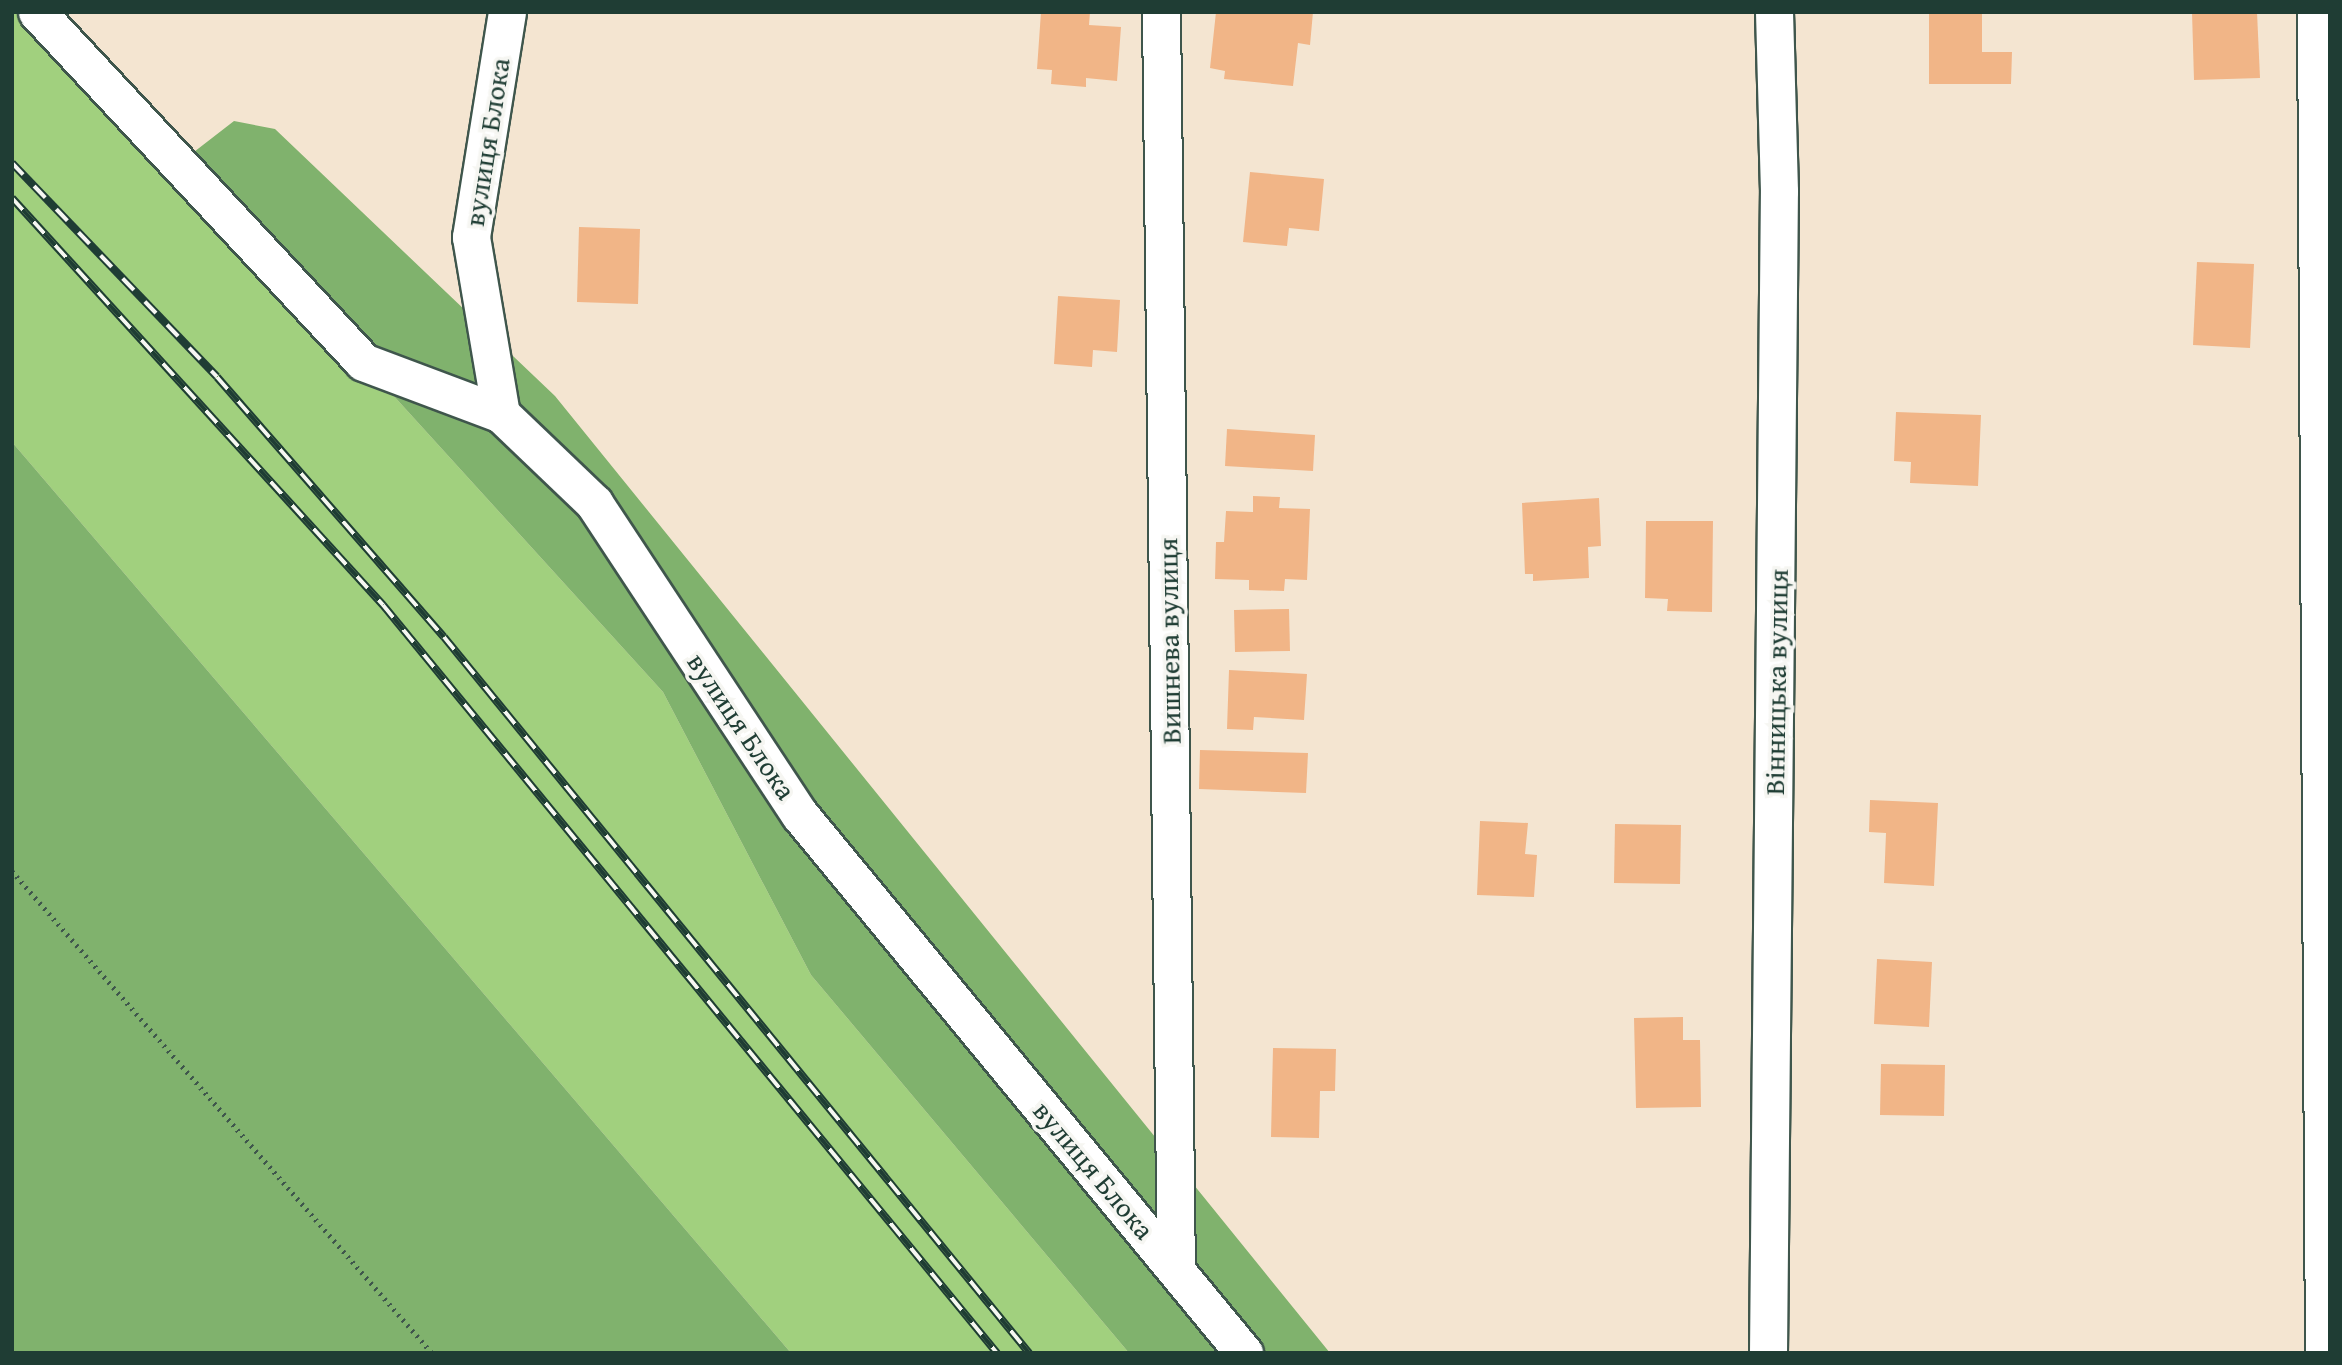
<!DOCTYPE html>
<meta charset="utf-8">
<style>
body{margin:0}
#map{position:relative;width:2342px;height:1365px;overflow:hidden;background:#f4e5d1;font-family:"Gentium Book Plus",serif}
div>[style]{position:absolute}
[style*='--x']{left:calc(var(--x)*1px);top:calc(var(--y)*1px);width:calc(var(--w)*1px);rotate:calc(var(--a)*1deg)}
.green>*{inset:0;background:#a1d07e}
.forest>*{inset:0;background:#80b26d}
.building>*{inset:0;background:#f1b587}
.path>*{height:4.5px;margin-top:-2.25px;transform-origin:0;background:repeating-linear-gradient(90deg,#3f564c 0 2px,transparent 0 7px)}
.roads{filter:drop-shadow(2px 0 #3f564c) drop-shadow(-2px 0 #3f564c) drop-shadow(0 2px #3f564c) drop-shadow(0 -2px #3f564c)}
.minor>*{height:37px;margin:-18.5px;padding:0 18.5px;transform-origin:18.5px;border-radius:18.5px;background:#fff}
.rail>*{height:8px;margin-top:-4px;transform-origin:0;background:repeating-linear-gradient(90deg,#f6f6f2 0 16px,#1f3d34 0 32px);box-sizing:border-box;border-block:2px solid #1f3d34}
span{translate:-50% -50%;white-space:nowrap;text-align:center;line-height:1.15;-webkit-text-stroke:7px #f6f6f2;paint-order:stroke}
.street-label{font-size:28px;color:#1f3d34}
.frame{position:absolute;inset:0;border:14px solid #1f3d34;pointer-events:none}
</style>
<div id="map">
<div class="green">
<i style="clip-path:polygon(12px 12px,37px 12px,181px 162px,663px 692px,811px 975px,1129px 1353px,791px 1353px,12px 442px)"></i>
</div>
<div class="forest">
<i style="clip-path:polygon(234px 121px,275px 129px,555px 396px,1330px 1353px,1129px 1353px,811px 975px,663px 692px,181px 162px)"></i>
<i style="clip-path:polygon(12px 442px,791px 1353px,12px 1353px)"></i>
</div>
<div class="building">
<i style="clip-path:polygon(1041px 12px,1090px 12px,1089px 25px,1121px 27px,1117px 81px,1086px 78px,1086px 87px,1051px 84px,1052px 70px,1037px 69px)"></i>
<i style="clip-path:polygon(1216px 12px,1313px 12px,1310px 45px,1298px 43px,1293px 86px,1224px 79px,1225px 71px,1210px 68px)"></i>
<i style="clip-path:polygon(1929px 12px,1982px 12px,1982px 52px,2012px 52px,2011px 84px,1929px 84px)"></i>
<i style="clip-path:polygon(2192px 12px,2257px 12px,2260px 78px,2194px 80px)"></i>
<i style="clip-path:polygon(1250px 172px,1324px 179px,1319px 231px,1289px 228px,1287px 246px,1243px 242px)"></i>
<i style="clip-path:polygon(579px 227px,640px 229px,638px 304px,577px 302px)"></i>
<i style="clip-path:polygon(2197px 262px,2254px 264px,2250px 348px,2193px 345px)"></i>
<i style="clip-path:polygon(1058px 296px,1120px 300px,1117px 352px,1093px 350px,1092px 367px,1054px 364px)"></i>
<i style="clip-path:polygon(1896px 412px,1981px 415px,1978px 486px,1910px 483px,1911px 462px,1894px 461px)"></i>
<i style="clip-path:polygon(1227px 429px,1315px 435px,1313px 471px,1225px 466px)"></i>
<i style="clip-path:polygon(1253px 496px,1280px 497px,1279px 508px,1310px 509px,1307px 580px,1285px 579px,1284px 591px,1249px 590px,1249px 580px,1215px 579px,1216px 542px,1224px 542px,1226px 511px,1253px 512px)"></i>
<i style="clip-path:polygon(1599px 498px,1601px 546px,1588px 547px,1589px 578px,1533px 581px,1533px 574px,1525px 574px,1522px 503px)"></i>
<i style="clip-path:polygon(1646px 521px,1713px 521px,1712px 612px,1667px 611px,1668px 599px,1645px 598px)"></i>
<i style="clip-path:polygon(1289px 609px,1290px 651px,1235px 652px,1234px 610px)"></i>
<i style="clip-path:polygon(1229px 670px,1307px 674px,1304px 720px,1254px 717px,1253px 730px,1227px 729px)"></i>
<i style="clip-path:polygon(1200px 750px,1308px 753px,1306px 793px,1199px 789px)"></i>
<i style="clip-path:polygon(1870px 800px,1938px 803px,1934px 886px,1884px 883px,1886px 833px,1869px 832px)"></i>
<i style="clip-path:polygon(1480px 821px,1528px 823px,1525px 854px,1537px 855px,1534px 897px,1477px 895px)"></i>
<i style="clip-path:polygon(1615px 824px,1681px 825px,1680px 884px,1614px 883px)"></i>
<i style="clip-path:polygon(1877px 959px,1932px 962px,1929px 1027px,1874px 1024px)"></i>
<i style="clip-path:polygon(1683px 1017px,1683px 1040px,1700px 1040px,1701px 1107px,1636px 1108px,1634px 1018px)"></i>
<i style="clip-path:polygon(1273px 1048px,1336px 1049px,1335px 1091px,1320px 1091px,1319px 1138px,1271px 1137px)"></i>
<i style="clip-path:polygon(1881px 1064px,1945px 1065px,1944px 1116px,1880px 1115px)"></i>
</div>
<div class="path">
<i style="--x:12;--y:871;--w:639;--a:48.93"></i>
</div>
<div class="roads">
<div class="minor">
<i style="--x:37;--y:12;--w:478;--a:47"></i>
<i style="--x:363;--y:362;--w:147;--a:20.6"></i>
<i style="--x:507;--y:12;--w:228;--a:99.1"></i>
<i style="--x:471;--y:237;--w:180;--a:80.4"></i>
<i style="--x:501;--y:414;--w:129;--a:43.7"></i>
<i style="--x:594;--y:503;--w:374;--a:56.6"></i>
<i style="--x:800;--y:815;--w:698;--a:50.47"></i>
<i style="--x:1161;--y:12;--w:1258;--a:89.32"></i>
<i style="--x:2316;--y:12;--w:1341;--a:89.66"></i>
<i style="--x:1768;--y:1353;--w:1162;--a:-89.46"></i>
<i style="--x:1779;--y:191;--w:179;--a:-91.6"></i>
</div>
</div>
<div class="rail">
<i style="--x:12;--y:163;--w:296;--a:46.2"></i>
<i style="--x:217;--y:377;--w:345;--a:48.9"></i>
<i style="--x:444;--y:637;--w:925;--a:50.75"></i>
<i style="--x:12;--y:198;--w:551;--a:47.65"></i>
<i style="--x:383;--y:605;--w:968;--a:50.62"></i>
</div>
<div class="street-label">
<span style="left:487px;top:142px;rotate:-81deg">вулиця Блока</span>
<span style="left:1169px;top:641px;rotate:-91deg">Вишнева вулиця</span>
<span style="left:1776px;top:682px;rotate:-89deg">Вінницька вулиця</span>
<span style="left:742px;top:726px;rotate:56deg">вулиця Блока</span>
<span style="left:1094px;top:1170px;rotate:50deg">вулиця Блока</span>
</div>
<div class="frame"></div>
</div>
